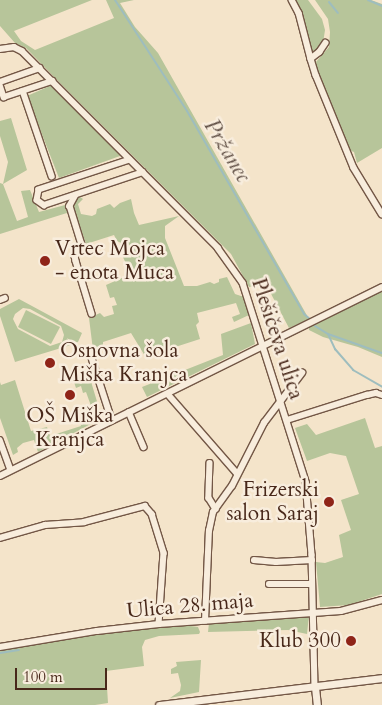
<!DOCTYPE html>
<meta charset="utf-8">
<style>
body{margin:0}
#map{position:relative;width:382px;height:705px;overflow:hidden;background:#f4e4ca;font-family:Cardo,serif}
div>[style]{position:absolute}
[style*='--x']{left:calc(var(--x)*1px);top:calc(var(--y)*1px);width:calc(var(--w)*1px);rotate:calc(var(--a)*1deg)}
.green>*{inset:0;background:#b7c59a}
.stream>*{height:2px;margin:-1px;padding:0 1px;transform-origin:1px;border-radius:1px;background:#9ebdbe}
.roads{filter:drop-shadow(1px 0 #735746) drop-shadow(-1px 0 #735746) drop-shadow(0 1px #735746) drop-shadow(0 -1px #735746)}
.minor>*{height:5.5px;margin:-2.75px;padding:0 2.75px;transform-origin:2.75px;border-radius:2.75px;background:#f8eddd}
.tertiary>*{height:7px;margin:-3.5px;padding:0 3.5px;transform-origin:3.5px;border-radius:3.5px;background:#f8eddd}
.dots>*{width:14px;height:14px;translate:-50% -50%;box-sizing:border-box;border:2px solid #f8eddd;border-radius:50%}
span{translate:-50% -50%;white-space:nowrap;text-align:center;line-height:1.15;-webkit-text-stroke:5px #f8eddd;paint-order:stroke}
.poi-label{font-size:21px;color:#48281a}
.left{translate:0 -50%;text-align:left}
.right{translate:-100% -50%;text-align:right}
.street-label{font-size:21px;color:#48281a}
.water-label{font-size:22px;color:#5e4d43;font-style:italic}
.scale{position:absolute;left:15px;top:668px;width:92px;height:22px;box-sizing:border-box;border:2px solid #48281a;border-top:0;padding-left:6px;font-size:15px;line-height:18px;white-space:nowrap;color:#48281a;-webkit-text-stroke:4px #f8eddd;paint-order:stroke}
</style>
<div id="map">
<div class="green">
<i style="clip-path:polygon(0 0,92px 0,14px 31px,21px 41px,35px 50px,114px 18px,106px 0,134px 0,120px 3px,135px 27px,158px 53px,309px 319px,289px 328px,269px 290px,260px 286px,249px 287px,231px 254px,61px 84px,26px 48px,15px 43px,0 26px)"></i>
<i style="clip-path:polygon(295px 0,308px 0,322px 19px,325px 30px,323px 43px,313px 54px)"></i>
<i style="clip-path:polygon(315px 0,371px 0,382px 4px,382px 148px,357px 163px,354px 152px,349px 150px,342px 133px,317px 69px,316px 62px,329px 47px,330px 32px,328px 19px)"></i>
<i style="clip-path:polygon(52px 85px,121px 153px,120px 156px,59px 178px,27px 96px)"></i>
<i style="clip-path:polygon(11px 118px,27px 170px,3px 184px,17px 221px,28px 217px,21px 191px,30px 190px,39px 212px,65px 205px,70px 212px,0 234px,0 183px,3px 184px,8px 162px,0 136px,0 121px)"></i>
<i style="clip-path:polygon(80px 197px,83px 199px,78px 204px,81px 214px,92px 216px,96px 214px,97px 209px,110px 204px,114px 208px,120px 203px,131px 199px,134px 213px,139px 225px,179px 216px,165px 226px,165px 238px,184px 286px,197px 286px,210px 282px,214px 284px,219px 282px,219px 279px,227px 277px,235px 294px,244px 297px,249px 315px,234px 322px,232px 317px,240px 314px,236px 303px,197px 313px,199px 322px,196px 325px,200px 339px,166px 350px,164px 347px,145px 356px,131px 333px,103px 342px,103px 345px,93px 350px,89px 318px,100px 313px,104px 317px,114px 314px,112px 306px,117px 305px,114px 297px,110px 298px,106px 285px,131px 274px,121px 253px,125px 251px,123px 244px,117px 241px,114px 235px,86px 244px,73px 206px,74px 200px)"></i>
<i style="clip-path:polygon(382px 290px,382px 357px,358px 347px,323px 337px,309px 330px,309px 327px)"></i>
<i style="clip-path:polygon(evenodd,19px 299px,82px 333px,78px 342px,74px 343px,67px 338px,71px 345px,15px 362px,0 316px,0 309px,19px 299px,23px 308px,30px 309px,61px 326px,64px 335px,62px 342px,50px 346px,18px 329px,13px 319px,15px 314px,23px 308px)"></i>
<i style="clip-path:polygon(26px 310px,60px 327px,51px 344px,18px 327px)"></i>
<i style="clip-path:polygon(251px 323px,255px 344px,147px 397px,142px 387px,223px 355px,221px 334px)"></i>
<i style="clip-path:polygon(89px 375px,102px 418px,38px 452px,34px 440px,23px 443px,17px 448px,18px 452px,13px 455px,0 418px,0 382px,1px 385px,15px 380px,31px 431px,47px 427px,50px 436px,81px 426px,80px 422px,95px 417px,86px 392px,83px 393px,81px 386px,76px 388px,73px 379px)"></i>
<i style="clip-path:polygon(365px 418px,375px 448px,382px 446px,382px 594px,349px 605px,320px 607px,316px 562px,325px 563px,343px 557px,339px 535px,351px 530px,341px 500px,359px 494px,346px 456px,330px 453px,307px 461px,295px 428px,307px 424px,316px 435px)"></i>
<i style="clip-path:polygon(309px 615px,307px 634px,288px 630px,208px 632px,209px 623px)"></i>
<i style="clip-path:polygon(183px 625px,198px 627px,200px 632px,199px 634px,159px 636px,145px 640px,142px 647px,144px 666px,106px 671px,108px 703px,95px 705px,0 705px,0 647px,139px 628px)"></i>
<i style="clip-path:polygon(201px 660px,199px 692px,170px 698px,180px 691px,181px 685px,178px 673px,171px 674px,171px 669px,177px 666px,176px 662px)"></i>
</div>
<div class="stream">
<i style="--x:115;--y:0;--w:132;--a:57"></i>
<i style="--x:187;--y:111;--w:234;--a:60"></i>
<i style="--x:304;--y:314;--w:8;--a:40"></i>
<i style="--x:368;--y:0;--w:15;--a:23"></i>
<i style="--x:329;--y:2;--w:14;--a:51"></i>
<i style="--x:315;--y:326;--w:15;--a:32"></i>
<i style="--x:328;--y:334;--w:57;--a:19.4"></i>
<i style="--x:328;--y:334;--w:17;--a:65"></i>
<i style="--x:335;--y:349;--w:28;--a:49"></i>
<i style="--x:353;--y:370;--w:34;--a:30"></i>
<i style="--x:0;--y:653;--w:19;--a:-9"></i>
</div>
<div class="roads">
<div class="minor">
<i style="--x:292;--y:0;--w:15;--a:62"></i>
<i style="--x:299;--y:13;--w:48;--a:75.4"></i>
<i style="--x:326;--y:43;--w:11;--a:124"></i>
<i style="--x:320;--y:52;--w:11;--a:142"></i>
<i style="--x:311;--y:59;--w:17;--a:73"></i>
<i style="--x:316;--y:75;--w:100;--a:67.8"></i>
<i style="--x:354;--y:168;--w:54;--a:58.7"></i>
<i style="--x:0;--y:49;--w:14;--a:-8"></i>
<i style="--x:14;--y:47;--w:9;--a:27"></i>
<i style="--x:22;--y:51;--w:278;--a:45.1"></i>
<i style="--x:218;--y:248;--w:43;--a:54.5"></i>
<i style="--x:243;--y:283;--w:209;--a:72.4"></i>
<i style="--x:306;--y:482;--w:73;--a:85.3"></i>
<i style="--x:312;--y:555;--w:132;--a:88.7"></i>
<i style="--x:0;--y:82;--w:42;--a:-19.3"></i>
<i style="--x:0;--y:85;--w:13;--a:72"></i>
<i style="--x:4;--y:97;--w:51;--a:-18.4"></i>
<i style="--x:23;--y:91;--w:90;--a:71.2"></i>
<i style="--x:130;--y:160;--w:96;--a:161.8"></i>
<i style="--x:39;--y:190;--w:10;--a:101"></i>
<i style="--x:37;--y:200;--w:9;--a:36"></i>
<i style="--x:44;--y:205;--w:104;--a:-18.4"></i>
<i style="--x:76;--y:195;--w:13;--a:119"></i>
<i style="--x:70;--y:206;--w:41;--a:72.9"></i>
<i style="--x:82;--y:245;--w:13;--a:122"></i>
<i style="--x:75;--y:256;--w:5;--a:79"></i>
<i style="--x:76;--y:261;--w:55;--a:73.2"></i>
<i style="--x:0;--y:300;--w:5;--a:-22"></i>
<i style="--x:91;--y:355;--w:68;--a:72.1"></i>
<i style="--x:168;--y:394;--w:105;--a:48.9"></i>
<i style="--x:129;--y:412;--w:38;--a:67"></i>
<i style="--x:287;--y:420;--w:84;--a:-17.4"></i>
<i style="--x:367;--y:395;--w:9;--a:-13"></i>
<i style="--x:376;--y:393;--w:6;--a:18"></i>
<i style="--x:0;--y:440;--w:32;--a:70"></i>
<i style="--x:210;--y:463;--w:35;--a:92"></i>
<i style="--x:209;--y:498;--w:13;--a:58"></i>
<i style="--x:0;--y:476;--w:426;--a:-26.3"></i>
<i style="--x:0;--y:538;--w:47;--a:-16.1"></i>
<i style="--x:45;--y:525;--w:39;--a:-4"></i>
<i style="--x:84;--y:522;--w:63;--a:-14.7"></i>
<i style="--x:145;--y:506;--w:11;--a:49"></i>
<i style="--x:152;--y:514;--w:41;--a:72.9"></i>
<i style="--x:164;--y:553;--w:71;--a:94"></i>
<i style="--x:254;--y:560;--w:22;--a:5"></i>
<i style="--x:276;--y:562;--w:36;--a:-3"></i>
<i style="--x:269;--y:584;--w:42;--a:0"></i>
<i style="--x:205;--y:621;--w:90;--a:-87.5"></i>
<i style="--x:209;--y:531;--w:19;--a:-78"></i>
<i style="--x:213;--y:512;--w:32;--a:-54"></i>
<i style="--x:232;--y:486;--w:71;--a:-63.1"></i>
<i style="--x:264;--y:423;--w:63;--a:-52.8"></i>
<i style="--x:0;--y:647;--w:98;--a:-9.4"></i>
<i style="--x:97;--y:631;--w:62;--a:-6.4"></i>
<i style="--x:159;--y:624;--w:182;--a:-4.1"></i>
<i style="--x:341;--y:611;--w:42;--a:-15"></i>
</div>
<div class="tertiary">
<i style="--x:315;--y:687;--w:18;--a:84"></i>
<i style="--x:159;--y:705;--w:225;--a:-6.9"></i>
</div>
</div>
<div class="dots">
<i style="left:45px;top:261px;background:#8f2418"></i>
<i style="left:50px;top:363px;background:#8f2418"></i>
<i style="left:70px;top:395px;background:#8f2418"></i>
<i style="left:329px;top:502px;background:#8f2418"></i>
<i style="left:351px;top:641px;background:#8f2418"></i>
</div>
<div class="poi-label">
<span class="left" style="left:55px;top:261px">Vrtec Mojca<br>- enota Muca</span>
<span class="left" style="left:60px;top:363px">Osnovna šola<br>Miška Kranjca</span>
<span style="left:70px;top:428px">OŠ Miška<br>Kranjca</span>
<span class="right" style="left:319px;top:502px">Frizerski<br>salon Saraj</span>
<span class="right" style="left:341px;top:641px">Klub 300</span>
</div>
<div class="street-label">
<span style="left:277px;top:339px;rotate:72deg">Plešičeva ulica</span>
<span style="left:190px;top:606px;rotate:-5deg">Ulica 28. maja</span>
</div>
<div class="water-label">
<span style="left:227px;top:151px;rotate:59deg">Pržanec</span>
</div>
<div class="scale">100 m</div>
</div>
